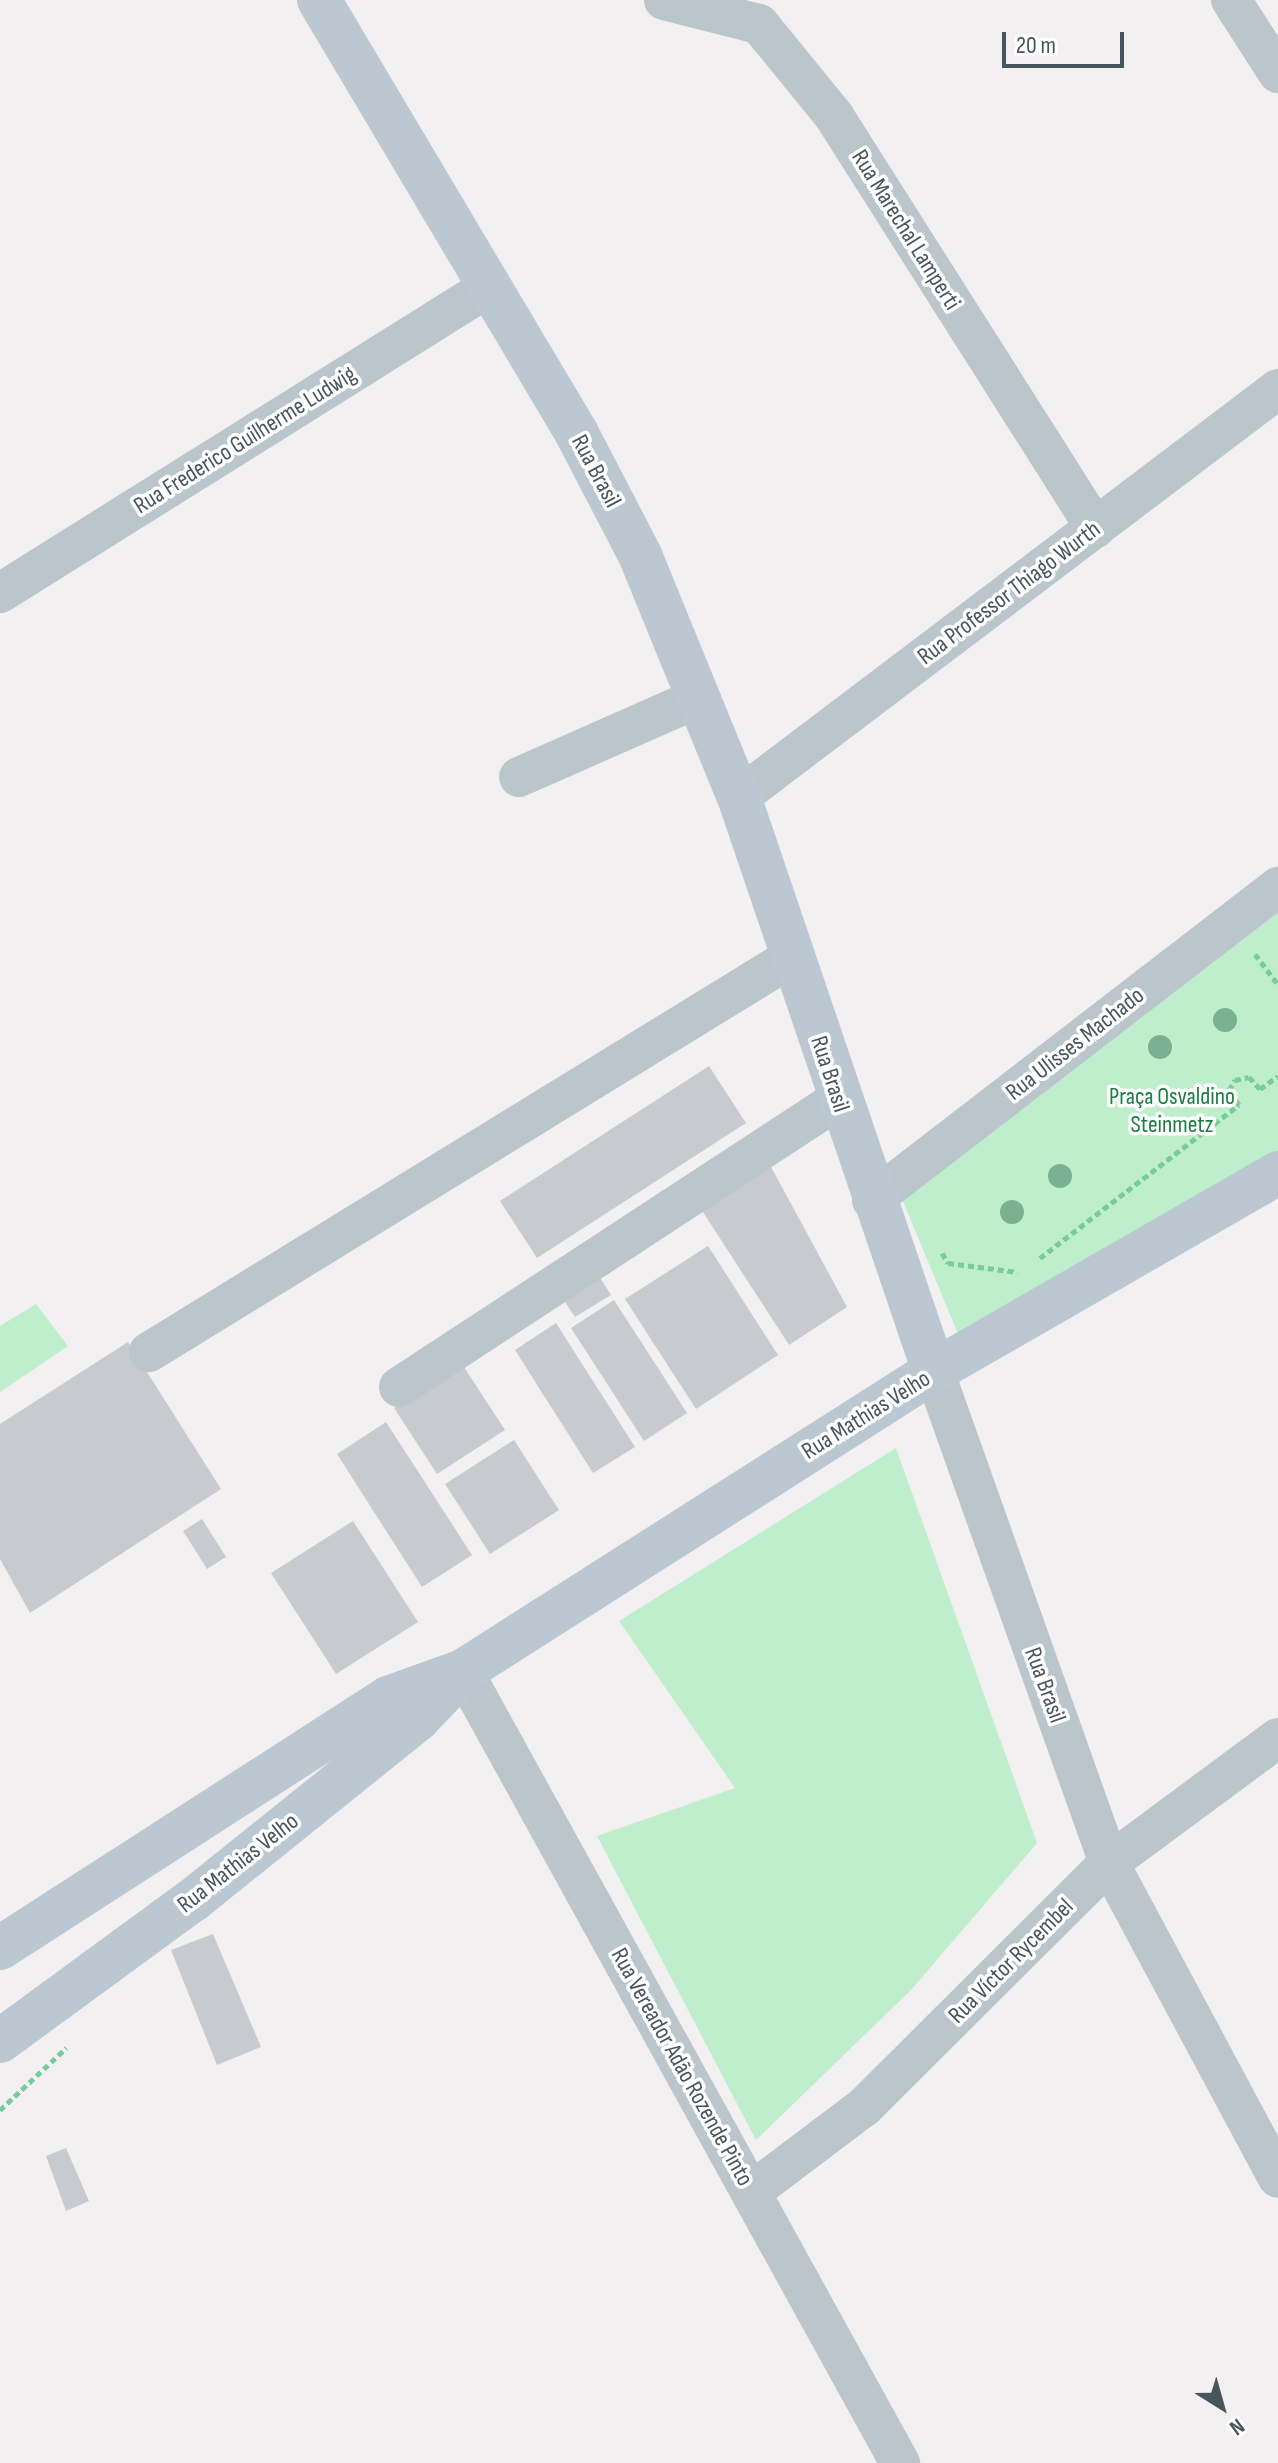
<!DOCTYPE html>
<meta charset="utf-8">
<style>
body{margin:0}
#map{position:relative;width:1278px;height:2463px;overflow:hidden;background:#f2f0f0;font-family:"Sofia Sans Condensed",sans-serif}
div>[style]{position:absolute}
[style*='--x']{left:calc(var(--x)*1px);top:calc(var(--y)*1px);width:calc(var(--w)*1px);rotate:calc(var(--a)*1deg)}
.green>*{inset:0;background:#bfeecd}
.building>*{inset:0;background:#c7cbcf}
.path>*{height:5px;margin-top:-2.5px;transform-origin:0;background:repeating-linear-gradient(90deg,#78cb9b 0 6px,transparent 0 10px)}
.street>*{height:40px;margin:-20px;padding:0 20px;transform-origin:20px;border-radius:20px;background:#bbc5cc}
.secondary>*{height:44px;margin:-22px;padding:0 22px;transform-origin:22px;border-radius:22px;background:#bcc8d1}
.trees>*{width:24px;height:24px;margin:-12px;border-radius:50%;background:#7bb190}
span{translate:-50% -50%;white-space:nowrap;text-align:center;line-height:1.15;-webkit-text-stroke:7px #fff;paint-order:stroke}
.street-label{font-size:24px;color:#48555d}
.park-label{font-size:24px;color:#1a7d42}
.north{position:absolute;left:1182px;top:2367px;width:80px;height:80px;-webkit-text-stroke:6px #fff;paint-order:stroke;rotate:143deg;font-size:22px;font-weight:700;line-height:32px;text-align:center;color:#48555d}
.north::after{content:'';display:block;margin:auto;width:28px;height:36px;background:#48555d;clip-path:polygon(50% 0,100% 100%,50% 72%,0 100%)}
.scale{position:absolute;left:1002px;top:32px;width:122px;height:36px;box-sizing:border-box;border:4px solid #48555d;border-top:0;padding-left:10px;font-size:24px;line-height:28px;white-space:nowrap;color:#48555d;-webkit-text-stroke:6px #fff;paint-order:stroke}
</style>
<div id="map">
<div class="green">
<i style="clip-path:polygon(1278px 906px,1278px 1167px,966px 1353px,900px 1194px)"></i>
<i style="clip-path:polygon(36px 1304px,68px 1346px,0 1392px,0 1326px)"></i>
<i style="clip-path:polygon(896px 1448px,1037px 1843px,911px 1990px,756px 2140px,597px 1836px,735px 1788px,619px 1621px)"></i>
</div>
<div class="building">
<i style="clip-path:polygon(709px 1066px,746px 1123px,537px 1258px,500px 1201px)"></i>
<i style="clip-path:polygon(770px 1165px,847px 1307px,789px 1345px,701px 1209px)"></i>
<i style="clip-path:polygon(708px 1246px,778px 1355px,696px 1409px,625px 1299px)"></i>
<i style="clip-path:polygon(595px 1270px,611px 1295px,575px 1317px,559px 1293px)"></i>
<i style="clip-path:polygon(614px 1300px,687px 1413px,644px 1441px,571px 1328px)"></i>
<i style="clip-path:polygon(556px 1323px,635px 1447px,593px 1473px,515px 1350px)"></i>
<i style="clip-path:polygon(128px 1342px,221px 1489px,30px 1613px,0 1559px,0 1424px)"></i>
<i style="clip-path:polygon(462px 1364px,505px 1430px,437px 1474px,394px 1408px)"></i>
<i style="clip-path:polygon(386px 1422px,472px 1555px,422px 1587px,337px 1454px)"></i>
<i style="clip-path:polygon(514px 1440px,559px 1510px,490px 1554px,445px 1484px)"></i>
<i style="clip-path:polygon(202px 1519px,226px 1557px,207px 1569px,183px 1531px)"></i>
<i style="clip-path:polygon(353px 1521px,418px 1622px,336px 1674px,271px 1573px)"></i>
<i style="clip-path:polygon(213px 1934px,261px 2047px,217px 2065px,171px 1950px)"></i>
<i style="clip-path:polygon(66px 2148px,89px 2201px,66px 2211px,46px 2156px)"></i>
</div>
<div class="path">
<i style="--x:1255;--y:954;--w:39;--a:53"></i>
<i style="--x:942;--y:1253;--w:12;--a:59"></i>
<i style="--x:948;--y:1263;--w:70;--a:7.4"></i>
<i style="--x:1040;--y:1258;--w:251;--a:-37.6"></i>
<i style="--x:1239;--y:1105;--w:18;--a:-124"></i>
<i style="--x:1229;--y:1090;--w:12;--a:-59"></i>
<i style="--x:1235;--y:1080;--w:14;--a:-12"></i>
<i style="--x:1249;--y:1077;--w:16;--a:47"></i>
<i style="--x:1260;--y:1089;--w:22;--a:-36"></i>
<i style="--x:0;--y:2110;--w:91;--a:-43.2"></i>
</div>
<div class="street">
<i style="--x:664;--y:0;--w:98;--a:14.2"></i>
<i style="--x:759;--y:24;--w:119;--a:50.8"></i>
<i style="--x:834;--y:116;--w:488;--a:57.6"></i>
<i style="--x:1231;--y:0;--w:87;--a:57.2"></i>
<i style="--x:0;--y:593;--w:577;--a:-32.04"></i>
<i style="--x:519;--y:777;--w:196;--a:-23.8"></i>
<i style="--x:739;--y:797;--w:676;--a:-37.12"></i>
<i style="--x:872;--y:1200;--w:513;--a:-37.63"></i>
<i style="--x:149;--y:1352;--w:755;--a:-31.56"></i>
<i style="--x:934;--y:1371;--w:522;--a:70.42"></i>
<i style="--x:1109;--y:1863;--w:357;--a:61.8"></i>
<i style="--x:399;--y:1387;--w:526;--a:-33.21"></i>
<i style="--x:463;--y:1671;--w:905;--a:61.11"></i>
<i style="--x:751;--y:2192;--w:141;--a:-37"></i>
<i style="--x:864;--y:2107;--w:346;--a:-44.9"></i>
<i style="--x:1109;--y:1863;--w:210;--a:-36.5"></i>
</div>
<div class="secondary">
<i style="--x:319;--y:0;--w:503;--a:59.25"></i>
<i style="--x:576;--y:432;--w:139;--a:62.5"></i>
<i style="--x:640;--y:555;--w:261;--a:67.8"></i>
<i style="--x:739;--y:797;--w:606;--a:71.24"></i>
<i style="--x:0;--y:1948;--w:462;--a:-32.8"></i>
<i style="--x:388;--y:1698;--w:80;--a:-19.8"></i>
<i style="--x:463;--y:1671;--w:558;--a:-32.49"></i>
<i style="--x:934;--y:1371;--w:397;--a:-29.9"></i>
<i style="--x:0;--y:2041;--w:239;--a:-36.2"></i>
<i style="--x:193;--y:1900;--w:287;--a:-38.8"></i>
<i style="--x:417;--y:1720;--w:57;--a:-46.4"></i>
</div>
<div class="trees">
<i style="left:1225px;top:1020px"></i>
<i style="left:1160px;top:1047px"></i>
<i style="left:1060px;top:1176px"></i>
<i style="left:1012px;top:1212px"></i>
</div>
<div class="street-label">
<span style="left:906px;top:230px;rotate:58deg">Rua Marechal Lamperti</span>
<span style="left:245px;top:440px;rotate:-32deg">Rua Frederico Guilherme Ludwig</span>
<span style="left:596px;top:471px;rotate:62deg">Rua Brasil</span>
<span style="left:1009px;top:593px;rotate:-37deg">Rua Professor Thiago Wurth</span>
<span style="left:1075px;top:1044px;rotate:-38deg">Rua Ulisses Machado</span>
<span style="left:830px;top:1074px;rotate:72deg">Rua Brasil</span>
<span style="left:866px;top:1415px;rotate:-32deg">Rua Mathias Velho</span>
<span style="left:1045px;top:1685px;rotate:70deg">Rua Brasil</span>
<span style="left:238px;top:1863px;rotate:-38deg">Rua Mathias Velho</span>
<span style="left:1011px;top:1961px;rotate:-45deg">Rua Víctor Rycembel</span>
<span style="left:682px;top:2067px;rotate:61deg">Rua Vereador Adão Rozende Pinto</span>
</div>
<div class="park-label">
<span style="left:1172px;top:1111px">Praça Osvaldino<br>Steinmetz</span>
</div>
<div class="north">N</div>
<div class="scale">20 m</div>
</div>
